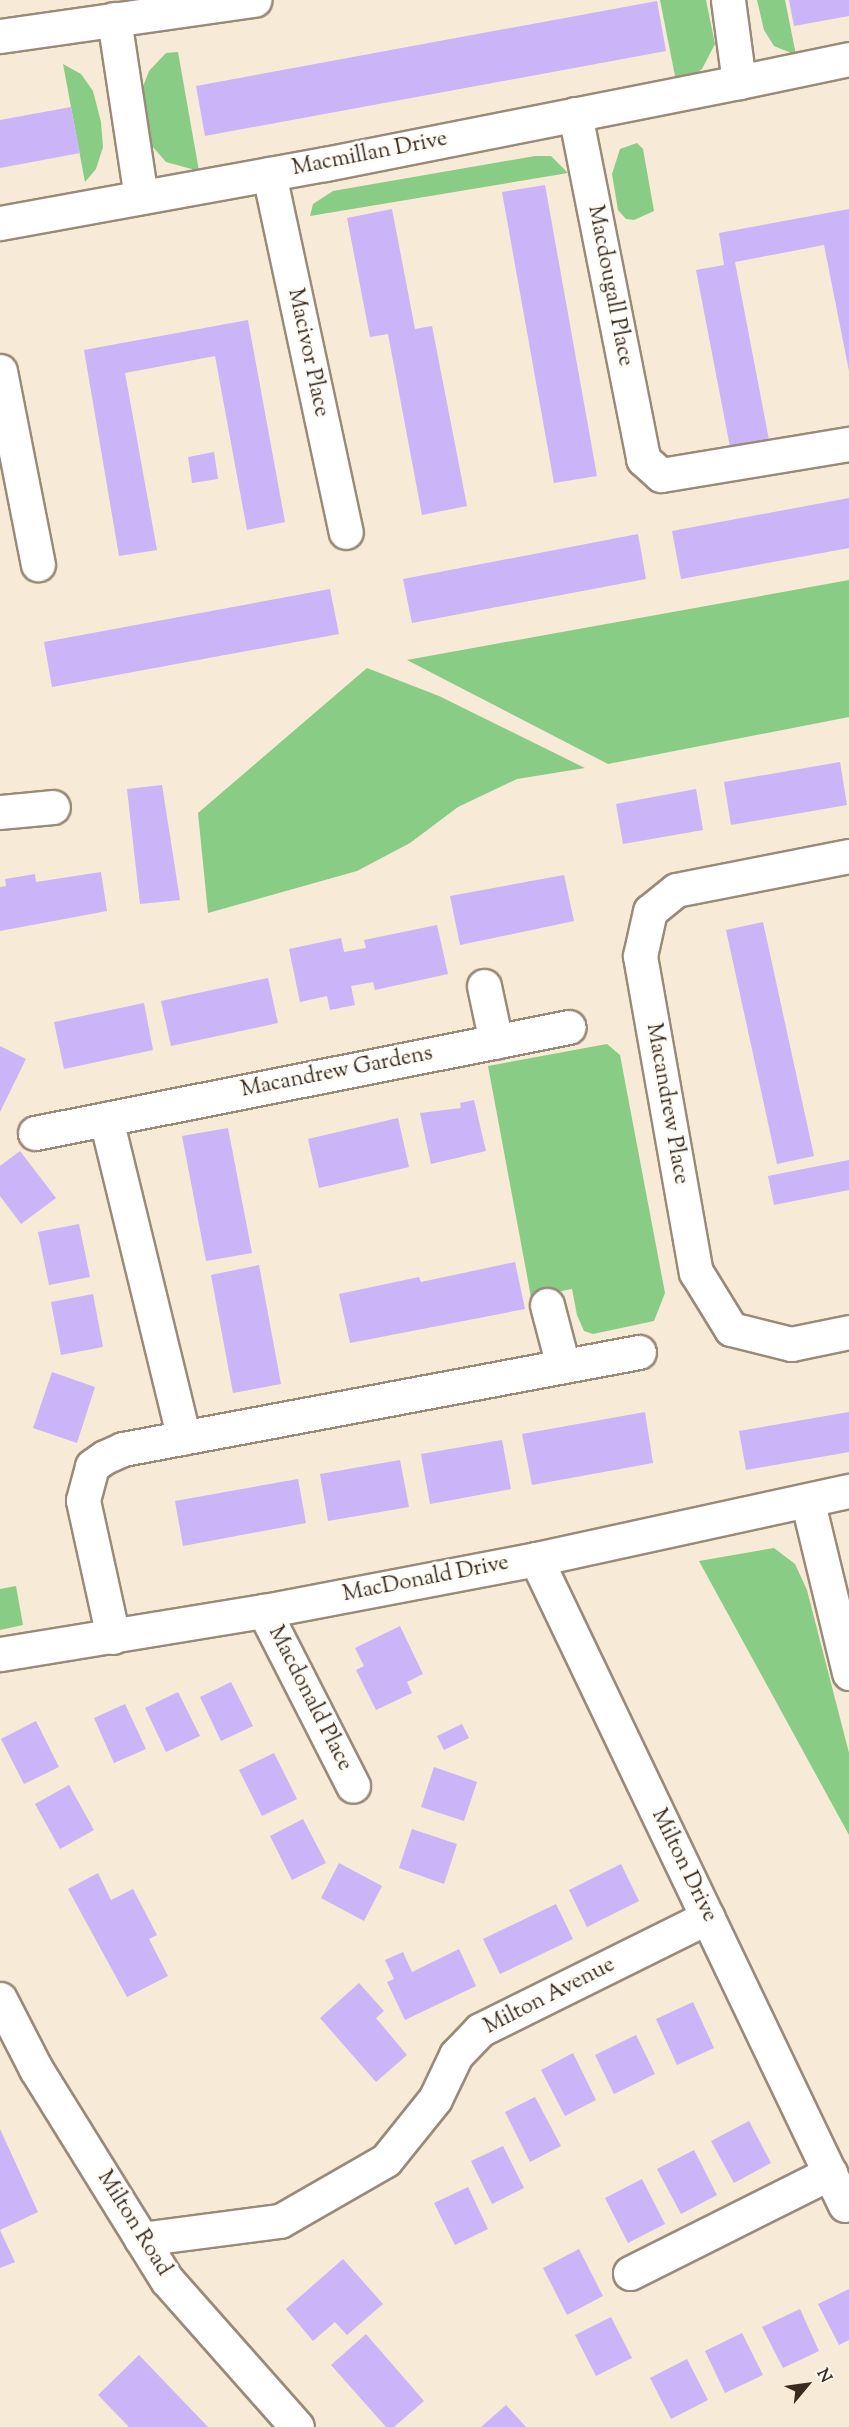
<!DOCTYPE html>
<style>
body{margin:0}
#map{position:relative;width:849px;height:2427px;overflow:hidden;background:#f7ead6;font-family:"Sorts Mill Goudy",serif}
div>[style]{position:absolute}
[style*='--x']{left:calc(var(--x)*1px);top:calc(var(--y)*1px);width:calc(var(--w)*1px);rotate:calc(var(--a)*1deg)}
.green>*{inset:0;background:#89cc85}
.building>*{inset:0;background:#cbb4f7}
.roads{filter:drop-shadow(2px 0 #998a7a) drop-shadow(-2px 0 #998a7a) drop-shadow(0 2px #998a7a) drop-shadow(0 -2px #998a7a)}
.minor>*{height:33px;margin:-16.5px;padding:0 16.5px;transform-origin:16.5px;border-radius:16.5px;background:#fff}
span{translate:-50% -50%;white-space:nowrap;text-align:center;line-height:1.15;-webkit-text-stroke:6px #fdfcf7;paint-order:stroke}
.street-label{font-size:22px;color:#3b2a1e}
.north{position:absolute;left:777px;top:2355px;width:60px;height:60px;-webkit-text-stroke:4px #fdfcf7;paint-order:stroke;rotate:61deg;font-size:16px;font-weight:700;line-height:24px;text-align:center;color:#3b2a1e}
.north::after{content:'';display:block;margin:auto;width:21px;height:27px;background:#3b2a1e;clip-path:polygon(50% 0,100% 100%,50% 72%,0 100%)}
</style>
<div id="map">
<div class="green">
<i style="clip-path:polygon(660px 0,706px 0,715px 44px,702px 69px,690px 78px,676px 81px)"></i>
<i style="clip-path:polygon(757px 0,785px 0,796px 55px,774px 46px,764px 30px)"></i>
<i style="clip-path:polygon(178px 52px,199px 171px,166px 162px,152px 146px,144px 117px,142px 89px,149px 71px,166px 53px)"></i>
<i style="clip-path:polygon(63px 64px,81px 74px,93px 91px,101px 122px,103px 147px,96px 169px,85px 182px)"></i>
<i style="clip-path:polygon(637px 143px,643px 149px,654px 211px,634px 220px,626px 219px,618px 210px,612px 174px,620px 149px)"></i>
<i style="clip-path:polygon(535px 156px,551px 156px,568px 173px,310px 216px,313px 204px,333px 191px)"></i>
<i style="clip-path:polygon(849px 580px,849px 717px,608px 764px,407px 660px)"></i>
<i style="clip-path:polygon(367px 668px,439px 696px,585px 768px,517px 779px,458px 807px,410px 843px,357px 871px,208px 913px,198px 813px)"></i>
<i style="clip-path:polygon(607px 1044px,620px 1055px,665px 1293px,654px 1321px,593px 1334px,584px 1331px,577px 1315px,572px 1289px,531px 1297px,488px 1066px)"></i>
<i style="clip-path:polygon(774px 1548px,795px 1564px,807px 1590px,849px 1753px,849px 1835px,699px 1561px)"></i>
<i style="clip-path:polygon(16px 1586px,23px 1625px,0 1630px,0 1589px)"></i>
</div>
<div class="building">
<i style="clip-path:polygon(789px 0,849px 0,849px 16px,794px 26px)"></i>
<i style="clip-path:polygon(657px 1px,666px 51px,205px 136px,196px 86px)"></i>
<i style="clip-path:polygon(71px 107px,80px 153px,0 168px,0 120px)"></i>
<i style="clip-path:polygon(545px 185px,597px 476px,554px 483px,502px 192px)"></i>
<i style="clip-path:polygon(392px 209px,415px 329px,432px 326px,467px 506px,422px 515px,388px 334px,370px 337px,347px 218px)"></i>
<i style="clip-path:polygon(849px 209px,849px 371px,824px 245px,735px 262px,769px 440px,730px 447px,696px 270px,724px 265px,719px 233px)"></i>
<i style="clip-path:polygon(248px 320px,285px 522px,247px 530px,215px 356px,125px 373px,157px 550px,119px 556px,84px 350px)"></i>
<i style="clip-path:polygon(214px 452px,218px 479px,192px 483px,188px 457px)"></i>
<i style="clip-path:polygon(849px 498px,849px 548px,681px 579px,672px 531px)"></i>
<i style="clip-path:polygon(638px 534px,646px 579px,412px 623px,403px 579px)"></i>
<i style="clip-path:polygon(330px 589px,339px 634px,52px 687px,44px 642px)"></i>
<i style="clip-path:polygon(840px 762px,847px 805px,731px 825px,724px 782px)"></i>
<i style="clip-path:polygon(162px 785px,180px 900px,140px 904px,127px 789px)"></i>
<i style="clip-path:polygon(696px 789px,703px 830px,623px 844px,616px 804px)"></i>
<i style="clip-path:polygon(101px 872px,107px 911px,0 931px,0 887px,6px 886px,5px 879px,35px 874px,36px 882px)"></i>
<i style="clip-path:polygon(564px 875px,574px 921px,460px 945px,450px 896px)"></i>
<i style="clip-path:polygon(763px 922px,814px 1156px,777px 1164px,726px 930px)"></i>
<i style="clip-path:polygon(437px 925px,448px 974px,375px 990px,373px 982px,351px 986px,355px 1005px,330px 1010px,327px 996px,300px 1002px,289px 949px,341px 938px,344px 952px,366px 948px,364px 940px)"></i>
<i style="clip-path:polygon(268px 978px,278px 1023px,171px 1046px,161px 1001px)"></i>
<i style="clip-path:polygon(144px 1003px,153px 1050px,64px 1069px,54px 1022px)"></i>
<i style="clip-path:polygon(0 1046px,26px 1059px,0 1112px)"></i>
<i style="clip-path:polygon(474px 1100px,486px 1151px,431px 1164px,420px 1113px,461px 1108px,460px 1103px)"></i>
<i style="clip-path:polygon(398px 1118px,409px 1167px,319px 1188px,308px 1139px)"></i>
<i style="clip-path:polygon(228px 1128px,252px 1253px,206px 1261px,182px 1136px)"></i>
<i style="clip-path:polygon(20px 1151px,56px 1198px,21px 1224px,0 1196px,0 1166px)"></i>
<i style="clip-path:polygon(849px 1160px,849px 1190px,774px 1205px,768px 1176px)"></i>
<i style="clip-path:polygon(79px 1224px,90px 1277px,49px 1285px,38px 1232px)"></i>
<i style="clip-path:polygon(515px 1262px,525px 1309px,350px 1343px,339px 1294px,419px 1277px,421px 1282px)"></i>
<i style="clip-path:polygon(259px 1265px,281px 1384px,233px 1393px,211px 1275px)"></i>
<i style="clip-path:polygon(93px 1294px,103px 1347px,61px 1355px,51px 1302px)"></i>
<i style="clip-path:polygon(52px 1372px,95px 1387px,77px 1443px,33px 1428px)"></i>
<i style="clip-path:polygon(645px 1412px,653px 1463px,532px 1485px,522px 1434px)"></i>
<i style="clip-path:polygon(849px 1412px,849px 1452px,746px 1470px,739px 1431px)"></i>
<i style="clip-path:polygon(502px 1440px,511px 1489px,430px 1504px,421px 1454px)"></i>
<i style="clip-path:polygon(400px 1460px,409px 1507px,328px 1521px,320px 1474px)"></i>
<i style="clip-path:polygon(298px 1479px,306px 1523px,183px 1546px,175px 1501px)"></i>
<i style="clip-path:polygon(400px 1626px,423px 1674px,407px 1682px,412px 1693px,376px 1710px,356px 1670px,364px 1666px,355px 1648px)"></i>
<i style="clip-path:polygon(231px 1682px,253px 1726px,221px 1741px,200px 1697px)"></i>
<i style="clip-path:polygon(178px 1692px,200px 1736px,166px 1752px,145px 1708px)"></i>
<i style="clip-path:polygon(125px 1704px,146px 1749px,114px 1763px,94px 1718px)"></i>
<i style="clip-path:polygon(36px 1721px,59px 1767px,24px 1784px,1px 1739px)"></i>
<i style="clip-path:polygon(462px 1724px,469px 1738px,444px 1750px,437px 1736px)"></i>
<i style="clip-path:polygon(274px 1753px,297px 1799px,262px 1816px,239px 1770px)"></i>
<i style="clip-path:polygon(434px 1767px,477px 1782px,464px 1821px,421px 1807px)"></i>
<i style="clip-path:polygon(69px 1785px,94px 1830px,60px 1849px,35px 1804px)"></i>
<i style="clip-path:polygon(303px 1819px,326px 1863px,292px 1880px,270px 1836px)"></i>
<i style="clip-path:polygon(412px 1829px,457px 1844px,444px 1884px,399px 1868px)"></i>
<i style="clip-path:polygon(339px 1863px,382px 1886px,364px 1921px,321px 1898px)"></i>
<i style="clip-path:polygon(621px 1864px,639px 1901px,587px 1927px,569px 1890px)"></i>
<i style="clip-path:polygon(98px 1873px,111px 1900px,133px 1889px,157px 1935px,149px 1939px,168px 1976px,127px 1997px,68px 1889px)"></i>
<i style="clip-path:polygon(556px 1904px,573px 1939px,500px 1974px,483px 1939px)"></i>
<i style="clip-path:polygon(459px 1949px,476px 1986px,405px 2020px,387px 1982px,394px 1979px,385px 1960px,403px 1952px,412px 1972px)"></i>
<i style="clip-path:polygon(359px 1983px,384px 2011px,376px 2018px,407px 2055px,376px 2082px,320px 2018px)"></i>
<i style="clip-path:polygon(693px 2002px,714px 2048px,677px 2065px,656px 2019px)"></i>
<i style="clip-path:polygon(636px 2035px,655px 2074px,614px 2094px,595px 2055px)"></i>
<i style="clip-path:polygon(573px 2053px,596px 2100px,565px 2116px,541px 2070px)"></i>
<i style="clip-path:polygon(535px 2097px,561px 2146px,530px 2162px,505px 2112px)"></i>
<i style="clip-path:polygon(749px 2121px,771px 2163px,734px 2183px,711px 2141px)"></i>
<i style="clip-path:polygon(0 2129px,38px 2212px,0 2230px,15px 2262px,0 2268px)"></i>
<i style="clip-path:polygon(503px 2146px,524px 2188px,492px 2204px,471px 2161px)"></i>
<i style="clip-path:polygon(694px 2150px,717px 2195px,681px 2214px,657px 2169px)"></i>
<i style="clip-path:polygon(642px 2179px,665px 2224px,628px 2243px,605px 2198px)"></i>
<i style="clip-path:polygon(468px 2187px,488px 2229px,455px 2245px,434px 2203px)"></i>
<i style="clip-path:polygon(579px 2249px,603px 2296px,567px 2315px,543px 2268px)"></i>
<i style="clip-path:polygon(343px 2259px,383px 2304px,347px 2335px,335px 2322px,313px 2341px,286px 2309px)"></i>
<i style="clip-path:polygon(849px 2289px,849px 2340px,839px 2345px,818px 2304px)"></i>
<i style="clip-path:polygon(800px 2309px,819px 2351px,783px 2368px,762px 2327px)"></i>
<i style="clip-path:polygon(611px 2317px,632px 2358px,596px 2376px,575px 2335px)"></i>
<i style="clip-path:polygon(742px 2333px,763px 2375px,725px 2393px,705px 2351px)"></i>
<i style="clip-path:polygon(366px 2334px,424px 2401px,394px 2427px,386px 2427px,331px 2365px)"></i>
<i style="clip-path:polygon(139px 2355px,208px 2427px,129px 2427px,98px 2395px)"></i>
<i style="clip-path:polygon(687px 2359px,708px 2400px,671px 2419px,650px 2378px)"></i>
<i style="clip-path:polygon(506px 2405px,526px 2427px,481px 2427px)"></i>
</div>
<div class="roads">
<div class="minor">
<i style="--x:728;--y:0;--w:83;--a:82.4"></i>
<i style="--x:739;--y:82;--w:112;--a:-11.8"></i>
<i style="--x:114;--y:19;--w:180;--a:81.4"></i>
<i style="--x:0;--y:36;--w:257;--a:-8.1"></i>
<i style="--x:575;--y:114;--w:352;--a:78.8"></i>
<i style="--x:643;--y:459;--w:24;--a:42"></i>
<i style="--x:661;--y:475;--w:191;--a:-9.4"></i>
<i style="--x:269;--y:174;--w:366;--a:77.9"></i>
<i style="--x:0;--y:223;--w:330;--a:-10.3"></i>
<i style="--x:325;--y:164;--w:422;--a:-11.2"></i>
<i style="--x:0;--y:371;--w:197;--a:78.9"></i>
<i style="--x:0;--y:812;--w:53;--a:-5.4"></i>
<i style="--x:849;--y:856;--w:176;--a:168.9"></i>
<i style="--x:676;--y:890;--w:33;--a:141"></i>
<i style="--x:650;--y:911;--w:46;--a:102.5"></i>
<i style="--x:640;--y:956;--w:321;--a:80"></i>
<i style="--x:696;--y:1272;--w:67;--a:58.4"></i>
<i style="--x:731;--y:1329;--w:62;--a:14"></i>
<i style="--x:791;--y:1344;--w:59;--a:-11.7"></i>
<i style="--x:484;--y:986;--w:57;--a:77.9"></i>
<i style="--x:106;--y:1119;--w:328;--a:76.3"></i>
<i style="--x:35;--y:1133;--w:544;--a:-11.23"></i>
<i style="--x:547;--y:1305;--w:63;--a:75.3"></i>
<i style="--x:808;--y:1503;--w:175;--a:76.4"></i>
<i style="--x:536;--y:1559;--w:716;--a:64.44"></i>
<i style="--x:264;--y:1611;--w:196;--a:63"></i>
<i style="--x:113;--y:1637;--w:140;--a:-102.4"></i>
<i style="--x:83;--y:1500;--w:35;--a:-75"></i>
<i style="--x:92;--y:1466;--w:16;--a:-35"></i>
<i style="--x:105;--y:1457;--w:20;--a:-24"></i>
<i style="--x:123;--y:1449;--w:525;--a:-10.65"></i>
<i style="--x:0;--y:1654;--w:267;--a:-9.3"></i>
<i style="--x:264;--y:1611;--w:277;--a:-10.8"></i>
<i style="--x:536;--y:1559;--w:320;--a:-12.3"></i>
<i style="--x:0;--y:1999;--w:79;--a:62.8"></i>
<i style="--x:36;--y:2069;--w:248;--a:58.2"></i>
<i style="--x:167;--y:2280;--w:196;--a:48.5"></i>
<i style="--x:141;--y:2239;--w:140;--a:-7.4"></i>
<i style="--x:280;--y:2221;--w:122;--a:-29.9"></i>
<i style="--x:386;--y:2160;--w:78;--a:-51.2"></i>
<i style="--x:435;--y:2099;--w:49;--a:-64.5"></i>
<i style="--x:456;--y:2055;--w:35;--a:-46"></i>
<i style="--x:480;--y:2030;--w:254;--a:-26.4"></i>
<i style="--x:630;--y:2273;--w:224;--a:-26.6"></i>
</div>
</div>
<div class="street-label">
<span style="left:370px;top:155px;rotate:-11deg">Macmillan Drive</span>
<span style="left:609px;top:286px;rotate:79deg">Macdougall Place</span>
<span style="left:307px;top:353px;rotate:78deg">Macivor Place</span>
<span style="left:337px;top:1073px;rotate:-11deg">Macandrew Gardens</span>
<span style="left:666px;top:1104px;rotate:80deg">Macandrew Place</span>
<span style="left:426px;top:1580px;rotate:-11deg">MacDonald Drive</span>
<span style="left:309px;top:1699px;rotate:63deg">Macdonald Place</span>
<span style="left:683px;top:1866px;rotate:64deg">Milton Drive</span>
<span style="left:550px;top:1997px;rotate:-27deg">Milton Avenue</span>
<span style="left:133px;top:2224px;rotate:58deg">Milton Road</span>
</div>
<div class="north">N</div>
</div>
